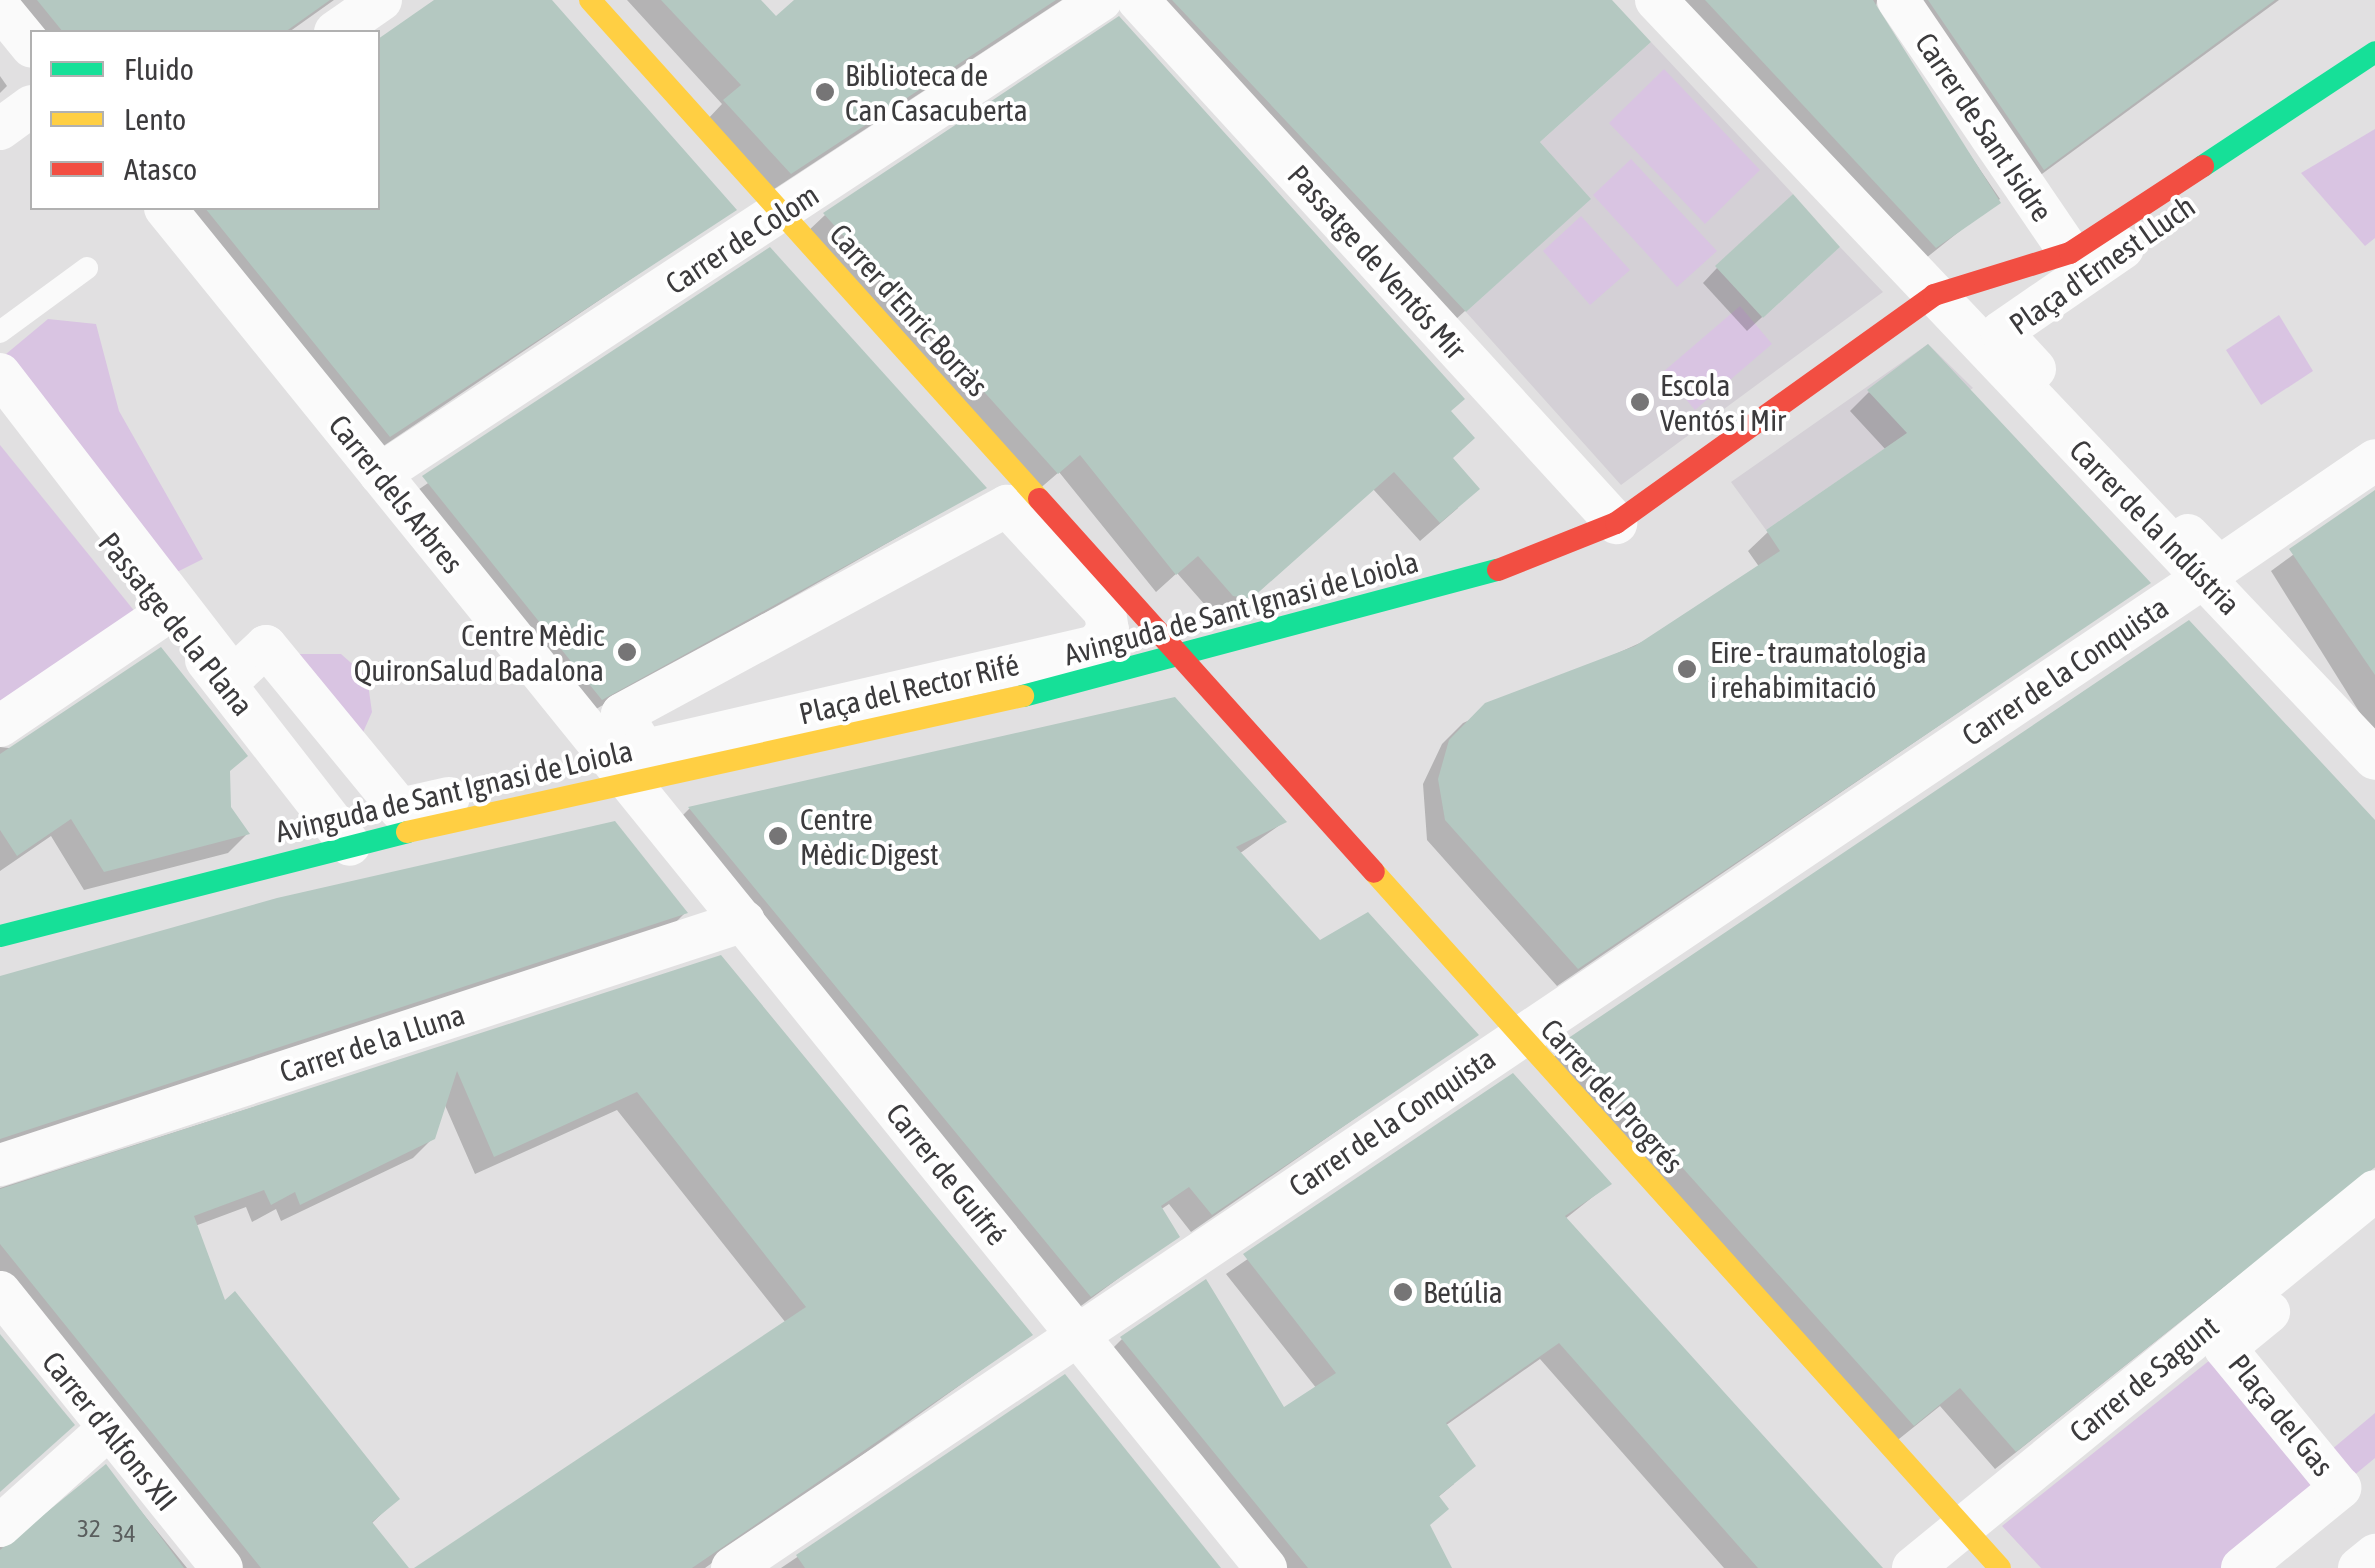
<!DOCTYPE html>
<meta charset="utf-8">
<style>
body{margin:0}
#map{position:relative;width:2375px;height:1568px;overflow:hidden;background:#e1e0e1;font-family:"Asap Condensed",sans-serif}
div>[style]{position:absolute}
[style*='--x']{left:calc(var(--x)*1px);top:calc(var(--y)*1px);width:calc(var(--w)*1px);rotate:calc(var(--a)*1deg)}
.built>*{inset:0;background:#d4d0d6}
.green>*{inset:0;background:#d9c4e2}
.shadow>*{inset:0;background:#0003}
.building>*{inset:0;background:#b4c8c1}
.lane>*{height:22px;margin:-11px;padding:0 11px;transform-origin:11px;border-radius:11px;background:#fafafa}
.street>*{height:42px;margin:-21px;padding:0 21px;transform-origin:21px;border-radius:21px;background:#fafafa}
.fast>*{height:22px;margin:-11px;padding:0 11px;transform-origin:11px;border-radius:11px;background:#16e098}
.slow>*{height:22px;margin:-11px;padding:0 11px;transform-origin:11px;border-radius:11px;background:#ffcf43}
.jam>*{height:22px;margin:-11px;padding:0 11px;transform-origin:11px;border-radius:11px;background:#f24e42}
.dots>*{width:28px;height:28px;translate:-50% -50%;box-sizing:border-box;border:5px solid #fff;border-radius:50%}
span{translate:-50% -50%;white-space:nowrap;text-align:center;line-height:1.15;-webkit-text-stroke:8px #fff;paint-order:stroke}
.number-label{font-size:25px;color:#5a5e5e}
.number-label span{-webkit-text-stroke-width:0}
.poi-label{font-size:30px;color:#3c3b3d}
.left{translate:0 -50%;text-align:left}
.right{translate:-100% -50%;text-align:right}
.street-label{font-size:30px;color:#3c3b3d}
.legend{position:absolute;left:30px;top:30px;width:350px;height:180px;box-sizing:border-box;background:#fff;border:2px solid #b1b1b1;margin:0;padding:12px 18px;list-style:none;font-size:30px;color:#3c3b3d}
.legend li{display:flex;align-items:center;gap:20px;height:50px}
.legend b{width:50px;border:2px solid #b1b1b1}
</style>
<div id="map">
<div class="built">
<i style="clip-path:polygon(1651px 42px,1793px 194px,1716px 266px,1763px 318px,1840px 247px,1883px 292px,1621px 485px,1466px 312px,1590px 199px,1540px 142px)"></i>
<i style="clip-path:polygon(1928px 344px,1973px 388px,1766px 530px,1731px 482px)"></i>
</div>
<div class="green">
<i style="clip-path:polygon(1664px 69px,1760px 170px,1705px 224px,1609px 123px)"></i>
<i style="clip-path:polygon(2375px 129px,2375px 238px,2365px 246px,2301px 173px)"></i>
<i style="clip-path:polygon(1631px 159px,1717px 251px,1677px 287px,1593px 195px)"></i>
<i style="clip-path:polygon(1581px 216px,1630px 270px,1590px 305px,1543px 251px)"></i>
<i style="clip-path:polygon(1740px 306px,1772px 344px,1695px 410px,1663px 372px)"></i>
<i style="clip-path:polygon(2279px 315px,2313px 371px,2261px 405px,2226px 350px)"></i>
<i style="clip-path:polygon(48px 319px,96px 324px,119px 411px,203px 559px,173px 574px,0 359px)"></i>
<i style="clip-path:polygon(0 445px,136px 613px,0 701px)"></i>
<i style="clip-path:polygon(297px 654px,341px 654px,367px 677px,372px 712px,361px 737px)"></i>
<i style="clip-path:polygon(2225px 1348px,2318px 1461px,2375px 1413px,2375px 1458px,2242px 1568px,2041px 1568px,2002px 1526px)"></i>
</div>
<div class="shadow">
<i style="clip-path:polygon(2px 0,334px 0,289px 32px,32px 32px)"></i>
<i style="clip-path:polygon(438px 0,548px 0,733px 210px,370px 455px,171px 208px,378px 208px,378px 42px)"></i>
<i style="clip-path:polygon(627px 0,757px 0,775px 20px,798px 0,1062px 0,771px 191px,706px 121px,722px 104px)"></i>
<i style="clip-path:polygon(1132px 0,1608px 0,1537px 143px,1568px 218px,1445px 329px)"></i>
<i style="clip-path:polygon(1668px 0,1877px 0,1875px 15px,2000px 199px,1916px 266px)"></i>
<i style="clip-path:polygon(1891px 0,2279px 0,2024px 187px)"></i>
<i style="clip-path:polygon(0 76px,7px 86px,0 93px)"></i>
<i style="clip-path:polygon(825px 215px,1448px 412px,1458px 508px,1420px 541px,1373px 489px,1230px 617px,1213px 614px,1177px 573px,1156px 592px,1059px 472px,1037px 491px,806px 233px)"></i>
<i style="clip-path:polygon(770px 251px,984px 488px,582px 717px,406px 498px)"></i>
<i style="clip-path:polygon(1823px 261px,1747px 331px,1703px 283px,1717px 268px)"></i>
<i style="clip-path:polygon(1869px 392px,2148px 583px,1557px 986px,1427px 840px,1423px 784px,1442px 744px,1463px 723px,1684px 623px,1760px 568px,1748px 551px,1768px 532px,1886px 450px,1850px 411px)"></i>
<i style="clip-path:polygon(2375px 495px,2375px 737px,2271px 571px)"></i>
<i style="clip-path:polygon(2189px 624px,2375px 824px,2375px 1167px,1995px 1469px,1940px 1406px,1894px 1443px,1549px 1060px)"></i>
<i style="clip-path:polygon(1174px 700px,1284px 822px,1239px 854px,1319px 943px,1475px 1035px,1191px 1232px,1169px 1204px,1160px 1210px,1176px 1236px,1070px 1314px,670px 828px,689px 809px)"></i>
<i style="clip-path:polygon(0 747px,227px 774px,229px 808px,247px 834px,228px 853px,84px 890px,51px 836px,0 871px)"></i>
<i style="clip-path:polygon(614px 824px,685px 913px,667px 931px,0 1150px,0 979px)"></i>
<i style="clip-path:polygon(721px 958px,1030px 1335px,705px 1568px,418px 1568px,786px 1323px,617px 1110px,475px 1174px,444px 1103px,433px 1138px,413px 1158px,281px 1221px,276px 1209px,252px 1222px,246px 1207px,195px 1226px,224px 1304px,397px 1499px,371px 1524px,406px 1568px,221px 1568px,0 1288px,0 1188px)"></i>
<i style="clip-path:polygon(1512px 1076px,1609px 1184px,1565px 1219px,1876px 1568px,1724px 1568px,1540px 1359px,1445px 1426px,1454px 1484px,1437px 1498px,1428px 1526px,1450px 1568px,1276px 1568px,1104px 1357px,1122px 1339px,1284px 1411px,1317px 1389px,1226px 1274px)"></i>
<i style="clip-path:polygon(1064px 1378px,1217px 1568px,781px 1568px)"></i>
<i style="clip-path:polygon(106px 1468px,187px 1568px,0 1568px,0 1547px,17px 1548px)"></i>
</div>
<div class="building">
<i style="clip-path:polygon(37px 0,330px 0,285px 32px,63px 32px)"></i>
<i style="clip-path:polygon(434px 0,552px 0,737px 210px,390px 437px,205px 208px,378px 208px,378px 39px)"></i>
<i style="clip-path:polygon(661px 0,761px 0,776px 16px,794px 0,1056px 0,791px 174px,723px 100px,741px 85px)"></i>
<i style="clip-path:polygon(1172px 0,1612px 0,1651px 42px,1540px 142px,1591px 199px,1466px 312px)"></i>
<i style="clip-path:polygon(1705px 0,1873px 0,2001px 203px,1936px 248px)"></i>
<i style="clip-path:polygon(1928px 0,2275px 0,2044px 170px)"></i>
<i style="clip-path:polygon(1119px 16px,1465px 399px,1451px 411px,1475px 438px,1453px 458px,1480px 489px,1440px 523px,1394px 472px,1251px 599px,1233px 596px,1198px 556px,1176px 575px,1080px 455px,1058px 474px,823px 213px)"></i>
<i style="clip-path:polygon(1793px 194px,1840px 247px,1763px 318px,1715px 266px)"></i>
<i style="clip-path:polygon(770px 247px,987px 488px,602px 700px,422px 476px)"></i>
<i style="clip-path:polygon(1928px 344px,2151px 583px,1578px 969px,1445px 820px,1438px 779px,1449px 740px,1485px 703px,1635px 646px,1780px 551px,1766px 530px,1907px 433px,1867px 390px)"></i>
<i style="clip-path:polygon(2375px 490px,2375px 675px,2289px 549px)"></i>
<i style="clip-path:polygon(2189px 620px,2375px 820px,2375px 1167px,2016px 1452px,1960px 1388px,1914px 1426px,1567px 1039px)"></i>
<i style="clip-path:polygon(161px 647px,248px 756px,230px 771px,231px 807px,250px 834px,104px 872px,71px 819px,17px 856px,0 830px,0 754px)"></i>
<i style="clip-path:polygon(1175px 697px,1287px 822px,1236px 847px,1320px 940px,1368px 912px,1479px 1035px,1212px 1215px,1189px 1187px,1161px 1206px,1180px 1237px,1091px 1297px,688px 807px)"></i>
<i style="clip-path:polygon(615px 821px,688px 913px,0 1139px,0 976px,277px 898px)"></i>
<i style="clip-path:polygon(721px 955px,1033px 1335px,692px 1568px,414px 1568px,806px 1307px,637px 1092px,494px 1157px,457px 1071px,435px 1139px,300px 1205px,295px 1192px,271px 1205px,264px 1190px,194px 1216px,225px 1300px,235px 1291px,400px 1499px,372px 1522px,409px 1568px,261px 1568px,0 1244px,0 1189px)"></i>
<i style="clip-path:polygon(1513px 1073px,1612px 1184px,1565px 1216px,1883px 1568px,1758px 1568px,1559px 1343px,1446px 1423px,1476px 1466px,1439px 1496px,1449px 1509px,1430px 1525px,1452px 1568px,1308px 1568px,1120px 1337px,1206px 1279px,1284px 1407px,1336px 1373px,1243px 1254px)"></i>
<i style="clip-path:polygon(0 1334px,75px 1425px,0 1492px)"></i>
<i style="clip-path:polygon(1065px 1374px,1221px 1568px,805px 1568px,796px 1555px)"></i>
<i style="clip-path:polygon(106px 1464px,184px 1568px,0 1568px,0 1550px)"></i>
</div>
<div class="lane">
<i style="--x:0;--y:332;--w:108;--a:-36.3"></i>
</div>
<div class="street">
<i style="--x:1138;--y:0;--w:709;--a:47.57"></i>
<i style="--x:1656;--y:0;--w:1045;--a:46.55"></i>
<i style="--x:1898;--y:0;--w:306;--a:55.8"></i>
<i style="--x:0;--y:8;--w:50;--a:50.6"></i>
<i style="--x:335;--y:32;--w:56;--a:-34.8"></i>
<i style="--x:0;--y:129;--w:39;--a:-36"></i>
<i style="--x:165;--y:208;--w:1750;--a:51.01"></i>
<i style="--x:2035;--y:369;--w:50;--a:-132.6"></i>
<i style="--x:2001;--y:332;--w:148;--a:-34.5"></i>
<i style="--x:0;--y:374;--w:382;--a:52.4"></i>
<i style="--x:233;--y:677;--w:45;--a:-43.2"></i>
<i style="--x:266;--y:646;--w:211;--a:50.6"></i>
<i style="--x:400;--y:809;--w:50;--a:-12.7"></i>
<i style="--x:380;--y:474;--w:863;--a:-33.32"></i>
<i style="--x:1007;--y:506;--w:144;--a:47.2"></i>
<i style="--x:1105;--y:612;--w:18;--a:81"></i>
<i style="--x:1108;--y:630;--w:20;--a:127"></i>
<i style="--x:1096;--y:646;--w:464;--a:167"></i>
<i style="--x:644;--y:750;--w:42;--a:-121.4"></i>
<i style="--x:622;--y:714;--w:438;--a:-28.4"></i>
<i style="--x:2188;--y:535;--w:45;--a:45.9"></i>
<i style="--x:2219;--y:567;--w:189;--a:-34.4"></i>
<i style="--x:206;--y:660;--w:234;--a:52.1"></i>
<i style="--x:0;--y:726;--w:203;--a:-34.2"></i>
<i style="--x:0;--y:1165;--w:783;--a:-18.16"></i>
<i style="--x:0;--y:1292;--w:354;--a:51.2"></i>
<i style="--x:0;--y:1526;--w:144;--a:-41.9"></i>
<i style="--x:732;--y:1568;--w:1773;--a:-33.94"></i>
<i style="--x:1913;--y:1568;--w:596;--a:-39.22"></i>
<i style="--x:2242;--y:1568;--w:127;--a:-39.2"></i>
<i style="--x:2340;--y:1488;--w:181;--a:-129.4"></i>
<i style="--x:2225;--y:1348;--w:57;--a:-39.3"></i>
<i style="--x:2359;--y:1568;--w:21;--a:-39"></i>
</div>
<div class="fast">
<i style="--x:2203;--y:166;--w:206;--a:-33.5"></i>
<i style="--x:1023;--y:696;--w:491;--a:-14.9"></i>
<i style="--x:0;--y:936;--w:420;--a:-14.3"></i>
</div>
<div class="slow">
<i style="--x:590;--y:0;--w:671;--a:48.02"></i>
<i style="--x:407;--y:832;--w:631;--a:-12.45"></i>
<i style="--x:1374;--y:872;--w:936;--a:48.03"></i>
</div>
<div class="jam">
<i style="--x:1039;--y:499;--w:501;--a:48.07"></i>
<i style="--x:1498;--y:570;--w:127;--a:-21.7"></i>
<i style="--x:1616;--y:523;--w:391;--a:-35.6"></i>
<i style="--x:1934;--y:295;--w:142;--a:-17.2"></i>
<i style="--x:2070;--y:253;--w:159;--a:-33.2"></i>
</div>
<div class="dots">
<i style="left:825px;top:92px;background:#767576"></i>
<i style="left:1640px;top:402px;background:#767576"></i>
<i style="left:627px;top:652px;background:#767576"></i>
<i style="left:1687px;top:669px;background:#767576"></i>
<i style="left:778px;top:836px;background:#767576"></i>
<i style="left:1403px;top:1292px;background:#767576"></i>
</div>
<div class="number-label">
<span style="left:89px;top:1528px">32</span>
<span style="left:124px;top:1533px">34</span>
</div>
<div class="poi-label">
<span class="left" style="left:845px;top:92px">Biblioteca de<br>Can Casacuberta</span>
<span class="left" style="left:1660px;top:402px">Escola<br>Ventós i Mir</span>
<span class="right" style="left:604px;top:652px">Centre Mèdic<br>QuironSalud Badalona</span>
<span class="left" style="left:1710px;top:669px">Eire - traumatologia<br>i rehabimitació</span>
<span class="left" style="left:800px;top:836px">Centre<br>Mèdic Digest</span>
<span class="left" style="left:1423px;top:1292px">Betúlia</span>
</div>
<div class="street-label">
<span style="left:1984px;top:127px;rotate:56deg">Carrer de Sant Isidre</span>
<span style="left:742px;top:239px;rotate:-33deg">Carrer de Colom</span>
<span style="left:1377px;top:262px;rotate:48deg">Passatge de Ventós Mir</span>
<span style="left:2102px;top:265px;rotate:-35deg">Plaça d'Ernest Lluch</span>
<span style="left:909px;top:310px;rotate:48deg">Carrer d'Enric Borràs</span>
<span style="left:396px;top:494px;rotate:51deg">Carrer dels Arbres</span>
<span style="left:2155px;top:527px;rotate:46deg">Carrer de la Indústria</span>
<span style="left:1241px;top:608px;rotate:-15deg">Avinguda de Sant Ignasi de Loiola</span>
<span style="left:176px;top:624px;rotate:51deg">Passatge de la Plana</span>
<span style="left:2065px;top:671px;rotate:-34deg">Carrer de la Conquista</span>
<span style="left:909px;top:689px;rotate:-13deg">Plaça del Rector Rifé</span>
<span style="left:454px;top:791px;rotate:-13deg">Avinguda de Sant Ignasi de Loiola</span>
<span style="left:372px;top:1043px;rotate:-18deg">Carrer de la Lluna</span>
<span style="left:1612px;top:1096px;rotate:48deg">Carrer del Progrés</span>
<span style="left:1392px;top:1122px;rotate:-34deg">Carrer de la Conquista</span>
<span style="left:947px;top:1174px;rotate:51deg">Carrer de Guifré</span>
<span style="left:2144px;top:1379px;rotate:-39deg">Carrer de Sagunt</span>
<span style="left:2281px;top:1415px;rotate:51deg">Plaça del Gas</span>
<span style="left:110px;top:1431px;rotate:51deg">Carrer d'Alfons XII</span>
</div>
<ul class="legend">
<li><b style="height:12px;background:#16e098"></b>Fluido</li>
<li><b style="height:12px;background:#ffcf43"></b>Lento</li>
<li><b style="height:12px;background:#f24e42"></b>Atasco</li>
</ul>
</div>
